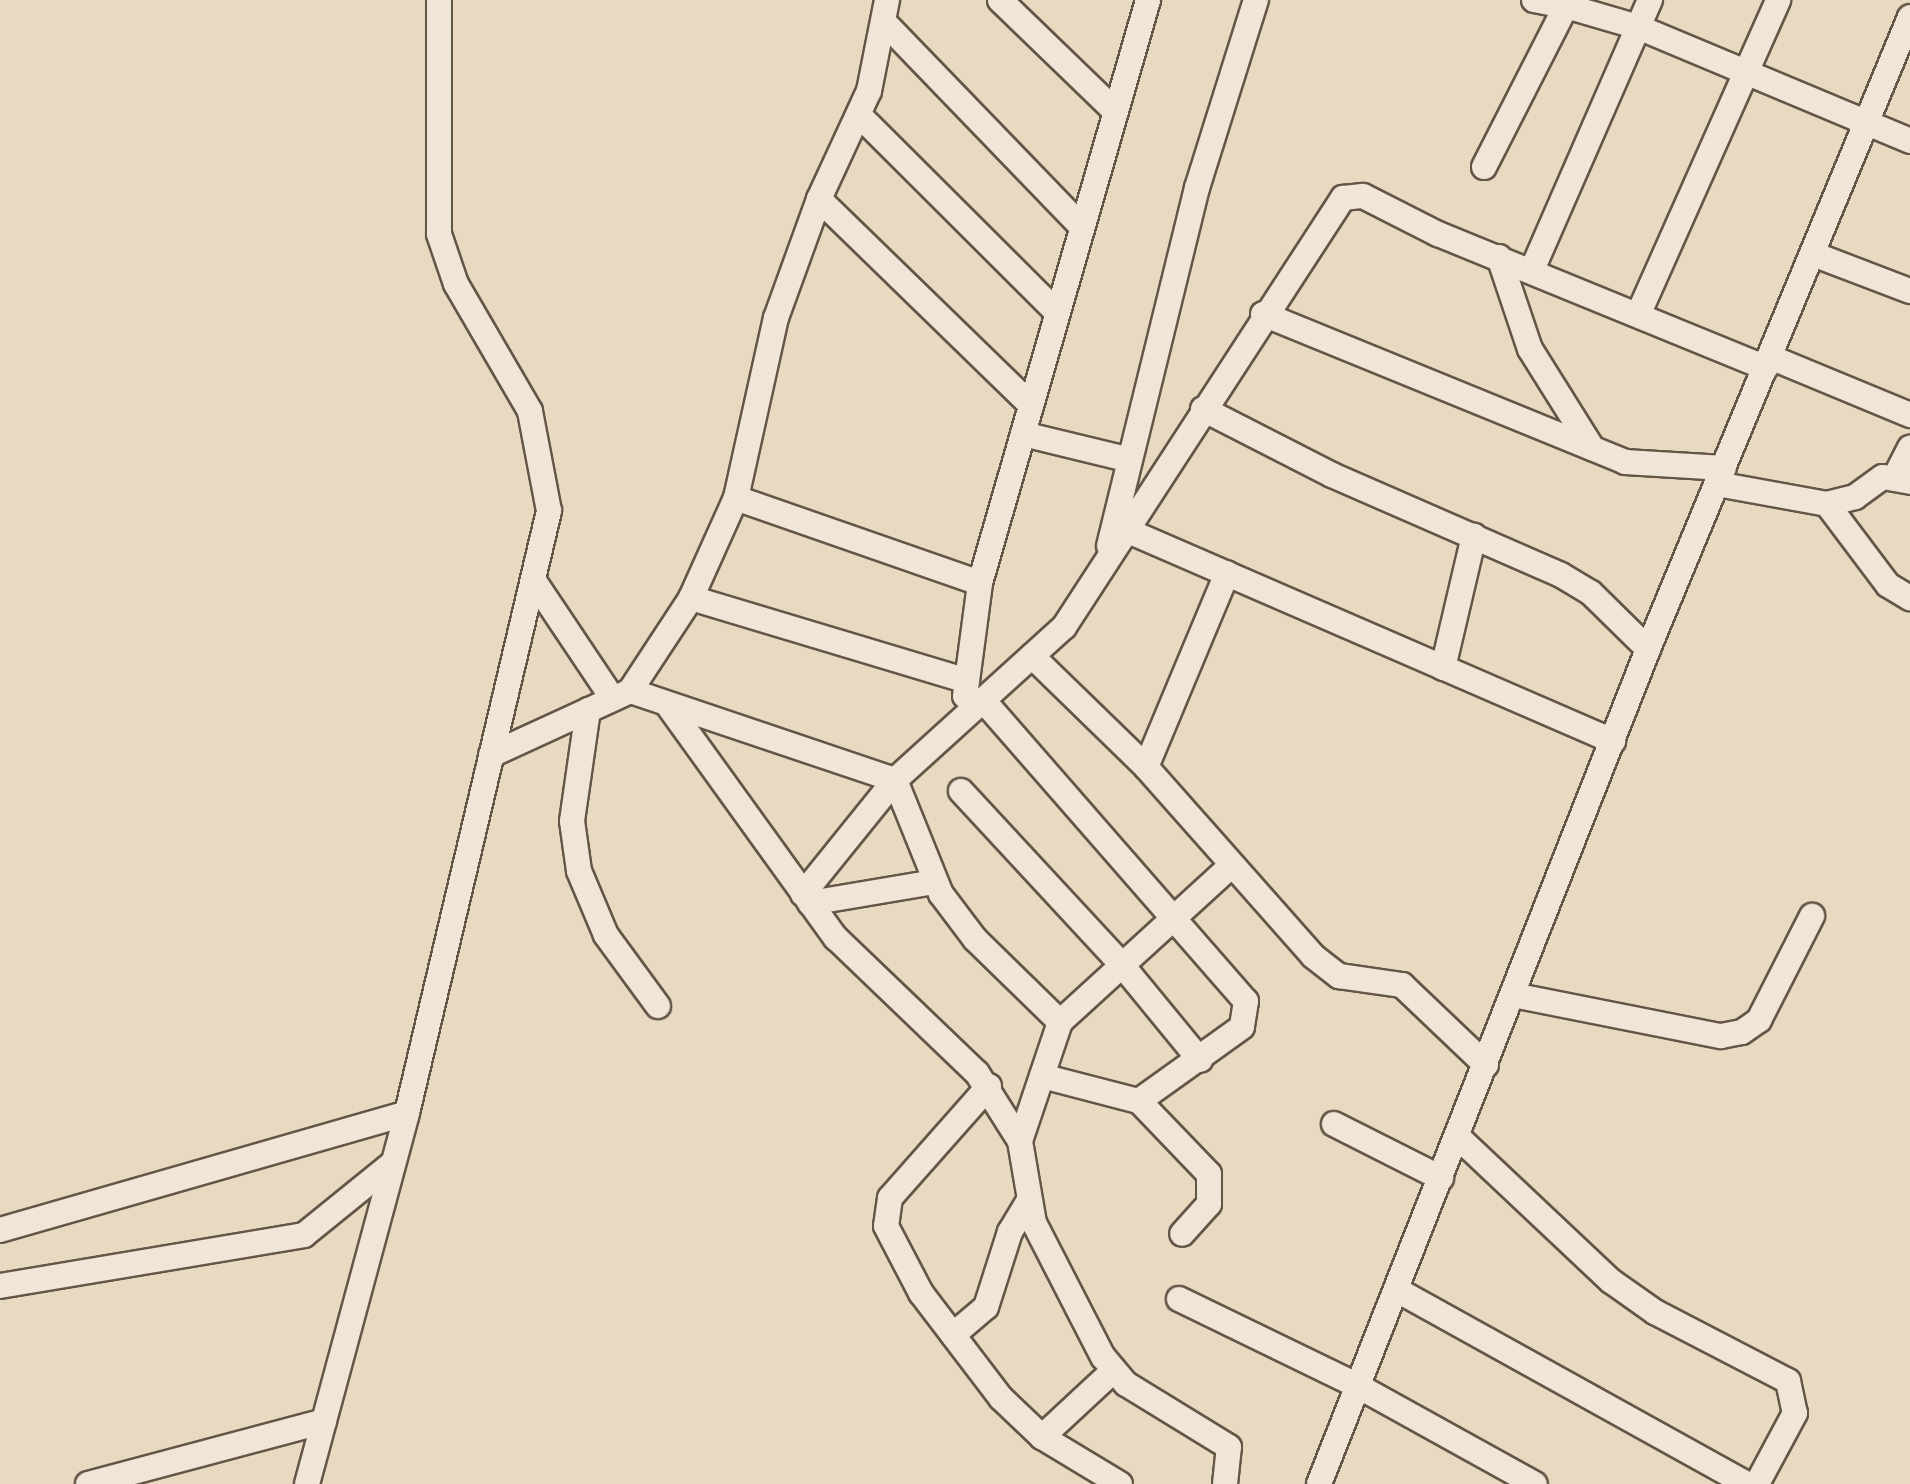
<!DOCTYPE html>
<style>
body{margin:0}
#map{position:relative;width:1910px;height:1484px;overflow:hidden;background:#e8d9c1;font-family:"Libre Caslon Text",serif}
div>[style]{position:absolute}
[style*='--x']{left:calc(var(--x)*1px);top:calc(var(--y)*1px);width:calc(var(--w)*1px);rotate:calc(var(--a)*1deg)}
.roads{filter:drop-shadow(2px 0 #645647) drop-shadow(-2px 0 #645647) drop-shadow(0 2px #645647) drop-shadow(0 -2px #645647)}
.minor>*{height:24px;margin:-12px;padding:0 12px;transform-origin:12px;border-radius:12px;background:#f0e6d7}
span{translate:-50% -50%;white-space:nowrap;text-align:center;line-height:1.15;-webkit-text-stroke:7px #f0e6d7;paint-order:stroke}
</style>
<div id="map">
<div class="roads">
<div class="minor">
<i style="--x:1000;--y:0;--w:158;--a:44"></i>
<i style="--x:1534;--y:0;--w:33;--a:11"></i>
<i style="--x:884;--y:22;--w:284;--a:46"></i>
<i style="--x:859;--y:115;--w:279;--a:44.9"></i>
<i style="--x:1484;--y:167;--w:181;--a:-63"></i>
<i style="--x:1566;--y:6;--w:75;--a:16.3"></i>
<i style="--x:1638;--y:27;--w:295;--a:22.7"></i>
<i style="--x:819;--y:199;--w:296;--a:44.2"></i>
<i style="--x:1813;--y:254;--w:104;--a:20.9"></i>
<i style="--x:1499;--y:257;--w:97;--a:71.4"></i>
<i style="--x:1530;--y:349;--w:117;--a:57.9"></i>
<i style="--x:1532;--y:270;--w:295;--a:-66.4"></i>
<i style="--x:1263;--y:314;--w:391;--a:22.2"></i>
<i style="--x:1625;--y:462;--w:99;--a:3.5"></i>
<i style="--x:1638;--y:315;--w:345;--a:-66"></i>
<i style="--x:1770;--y:357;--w:152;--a:22.5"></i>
<i style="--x:1203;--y:409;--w:145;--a:27.1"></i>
<i style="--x:1332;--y:475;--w:250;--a:23.6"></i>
<i style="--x:1561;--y:575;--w:35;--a:31"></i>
<i style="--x:1591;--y:593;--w:80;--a:44.5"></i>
<i style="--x:1023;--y:434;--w:106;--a:13.6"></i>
<i style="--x:1895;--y:477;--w:33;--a:-63"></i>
<i style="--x:1717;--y:484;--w:112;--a:10.3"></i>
<i style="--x:1827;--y:504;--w:29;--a:-14"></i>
<i style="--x:1855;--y:497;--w:34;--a:-36"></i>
<i style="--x:1883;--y:477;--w:27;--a:10"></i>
<i style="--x:736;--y:498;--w:258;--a:19.2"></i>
<i style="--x:980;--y:583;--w:607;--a:-73.92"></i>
<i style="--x:1827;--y:504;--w:101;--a:53"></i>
<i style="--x:1888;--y:585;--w:26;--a:31"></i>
<i style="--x:1126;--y:530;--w:531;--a:23.43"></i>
<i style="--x:1109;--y:546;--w:369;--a:-76.2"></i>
<i style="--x:1197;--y:188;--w:197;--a:-72.6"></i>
<i style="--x:536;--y:584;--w:138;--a:56.2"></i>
<i style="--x:691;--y:598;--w:288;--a:16.7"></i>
<i style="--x:1032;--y:656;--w:159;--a:44.2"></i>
<i style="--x:1146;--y:767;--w:210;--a:-67.3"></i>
<i style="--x:1443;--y:668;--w:136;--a:-76.8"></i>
<i style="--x:965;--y:696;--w:114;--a:-82.4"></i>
<i style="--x:983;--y:700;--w:400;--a:48.9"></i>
<i style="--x:1246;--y:1001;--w:26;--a:99"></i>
<i style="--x:1242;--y:1027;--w:127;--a:144.3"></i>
<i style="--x:667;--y:704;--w:289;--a:54.2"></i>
<i style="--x:836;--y:938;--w:195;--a:43.8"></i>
<i style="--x:977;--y:1073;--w:80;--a:57.7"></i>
<i style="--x:588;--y:710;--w:112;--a:98.2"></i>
<i style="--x:572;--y:821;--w:50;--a:82"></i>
<i style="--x:579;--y:871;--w:69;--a:67.1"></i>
<i style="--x:606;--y:935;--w:88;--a:53.8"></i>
<i style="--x:491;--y:755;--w:153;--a:-24.7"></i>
<i style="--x:1146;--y:767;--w:252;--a:48.5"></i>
<i style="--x:1313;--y:956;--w:33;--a:38"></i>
<i style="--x:1339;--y:976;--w:64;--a:8.1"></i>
<i style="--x:1402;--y:985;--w:116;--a:43.6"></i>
<i style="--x:961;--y:791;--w:237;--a:47.2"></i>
<i style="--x:1122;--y:965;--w:123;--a:50.6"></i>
<i style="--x:803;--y:894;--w:146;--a:-51.1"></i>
<i style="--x:895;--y:780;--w:280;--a:-161.4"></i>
<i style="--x:630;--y:691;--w:111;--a:-56.7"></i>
<i style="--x:691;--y:598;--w:110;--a:-65.8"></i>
<i style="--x:736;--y:498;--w:184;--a:-77.5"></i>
<i style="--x:776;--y:318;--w:127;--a:-70.1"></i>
<i style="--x:819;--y:199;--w:119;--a:-65.2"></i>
<i style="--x:869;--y:91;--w:93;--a:-78.8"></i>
<i style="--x:810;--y:903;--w:126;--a:-9.6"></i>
<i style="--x:1513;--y:995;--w:212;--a:11.2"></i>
<i style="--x:1721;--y:1036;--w:21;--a:-11"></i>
<i style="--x:1742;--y:1032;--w:21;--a:-35"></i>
<i style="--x:1759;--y:1020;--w:117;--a:-63"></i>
<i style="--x:1060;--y:1022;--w:233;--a:-42.4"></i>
<i style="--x:1042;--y:1076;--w:100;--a:14.5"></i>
<i style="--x:1139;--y:1101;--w:101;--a:46.2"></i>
<i style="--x:1209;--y:1174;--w:30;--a:90"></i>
<i style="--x:1209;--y:1204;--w:40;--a:132"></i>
<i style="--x:989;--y:1086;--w:149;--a:131.5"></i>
<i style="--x:890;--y:1198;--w:28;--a:98"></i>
<i style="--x:886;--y:1226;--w:76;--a:62.4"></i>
<i style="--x:921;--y:1293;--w:132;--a:52.7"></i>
<i style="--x:1001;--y:1398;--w:57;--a:43.6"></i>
<i style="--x:1042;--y:1437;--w:91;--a:31.1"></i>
<i style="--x:1334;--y:1124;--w:120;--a:26.8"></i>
<i style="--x:1458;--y:1137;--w:210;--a:43.3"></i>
<i style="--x:1611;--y:1281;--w:54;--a:35.2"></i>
<i style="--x:1655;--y:1312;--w:150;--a:27.4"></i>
<i style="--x:1788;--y:1381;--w:33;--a:78"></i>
<i style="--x:1795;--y:1413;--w:81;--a:118.2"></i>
<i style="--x:0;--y:1230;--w:423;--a:-16"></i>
<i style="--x:0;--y:1286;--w:308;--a:-9.5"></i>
<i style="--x:304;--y:1235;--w:114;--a:-39"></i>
<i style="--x:1397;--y:1290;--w:400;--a:29"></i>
<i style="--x:1179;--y:1299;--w:199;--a:25.9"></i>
<i style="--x:1358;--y:1386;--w:202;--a:29"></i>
<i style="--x:953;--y:1335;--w:43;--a:-40.3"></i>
<i style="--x:986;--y:1307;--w:79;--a:-72.3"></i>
<i style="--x:1010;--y:1232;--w:35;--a:-59"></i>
<i style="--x:1042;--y:1437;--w:98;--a:-42.9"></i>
<i style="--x:88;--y:1484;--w:244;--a:-14.9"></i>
<i style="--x:307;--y:1484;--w:384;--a:-74.9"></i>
<i style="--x:407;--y:1113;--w:619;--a:-76.73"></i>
<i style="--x:549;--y:511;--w:102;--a:-100.8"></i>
<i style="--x:530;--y:411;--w:147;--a:-120.2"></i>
<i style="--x:456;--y:284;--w:53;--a:-108.8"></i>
<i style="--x:439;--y:234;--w:234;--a:-90"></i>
<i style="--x:1225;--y:1484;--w:37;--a:-84"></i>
<i style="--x:1229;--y:1447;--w:121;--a:-148.5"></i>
<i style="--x:1126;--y:1384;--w:35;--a:-130"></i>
<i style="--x:1103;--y:1357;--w:151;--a:-117.2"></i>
<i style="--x:1034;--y:1223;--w:83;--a:-99.7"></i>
<i style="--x:1020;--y:1141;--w:126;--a:-71.4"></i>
<i style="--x:1060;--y:1022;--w:119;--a:-135.7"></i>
<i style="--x:975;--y:939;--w:56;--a:-127.1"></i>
<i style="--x:941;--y:894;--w:123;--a:-112"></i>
<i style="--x:895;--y:780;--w:228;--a:-42.2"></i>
<i style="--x:1064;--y:627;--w:512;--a:-56.96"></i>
<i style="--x:1343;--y:198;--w:20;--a:-6"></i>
<i style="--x:1363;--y:196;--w:84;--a:26.9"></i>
<i style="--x:1438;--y:234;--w:354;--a:22.2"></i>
<i style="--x:1319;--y:1484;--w:897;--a:-68.49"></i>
<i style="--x:1648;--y:649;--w:684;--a:-67.48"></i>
</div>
</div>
</div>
